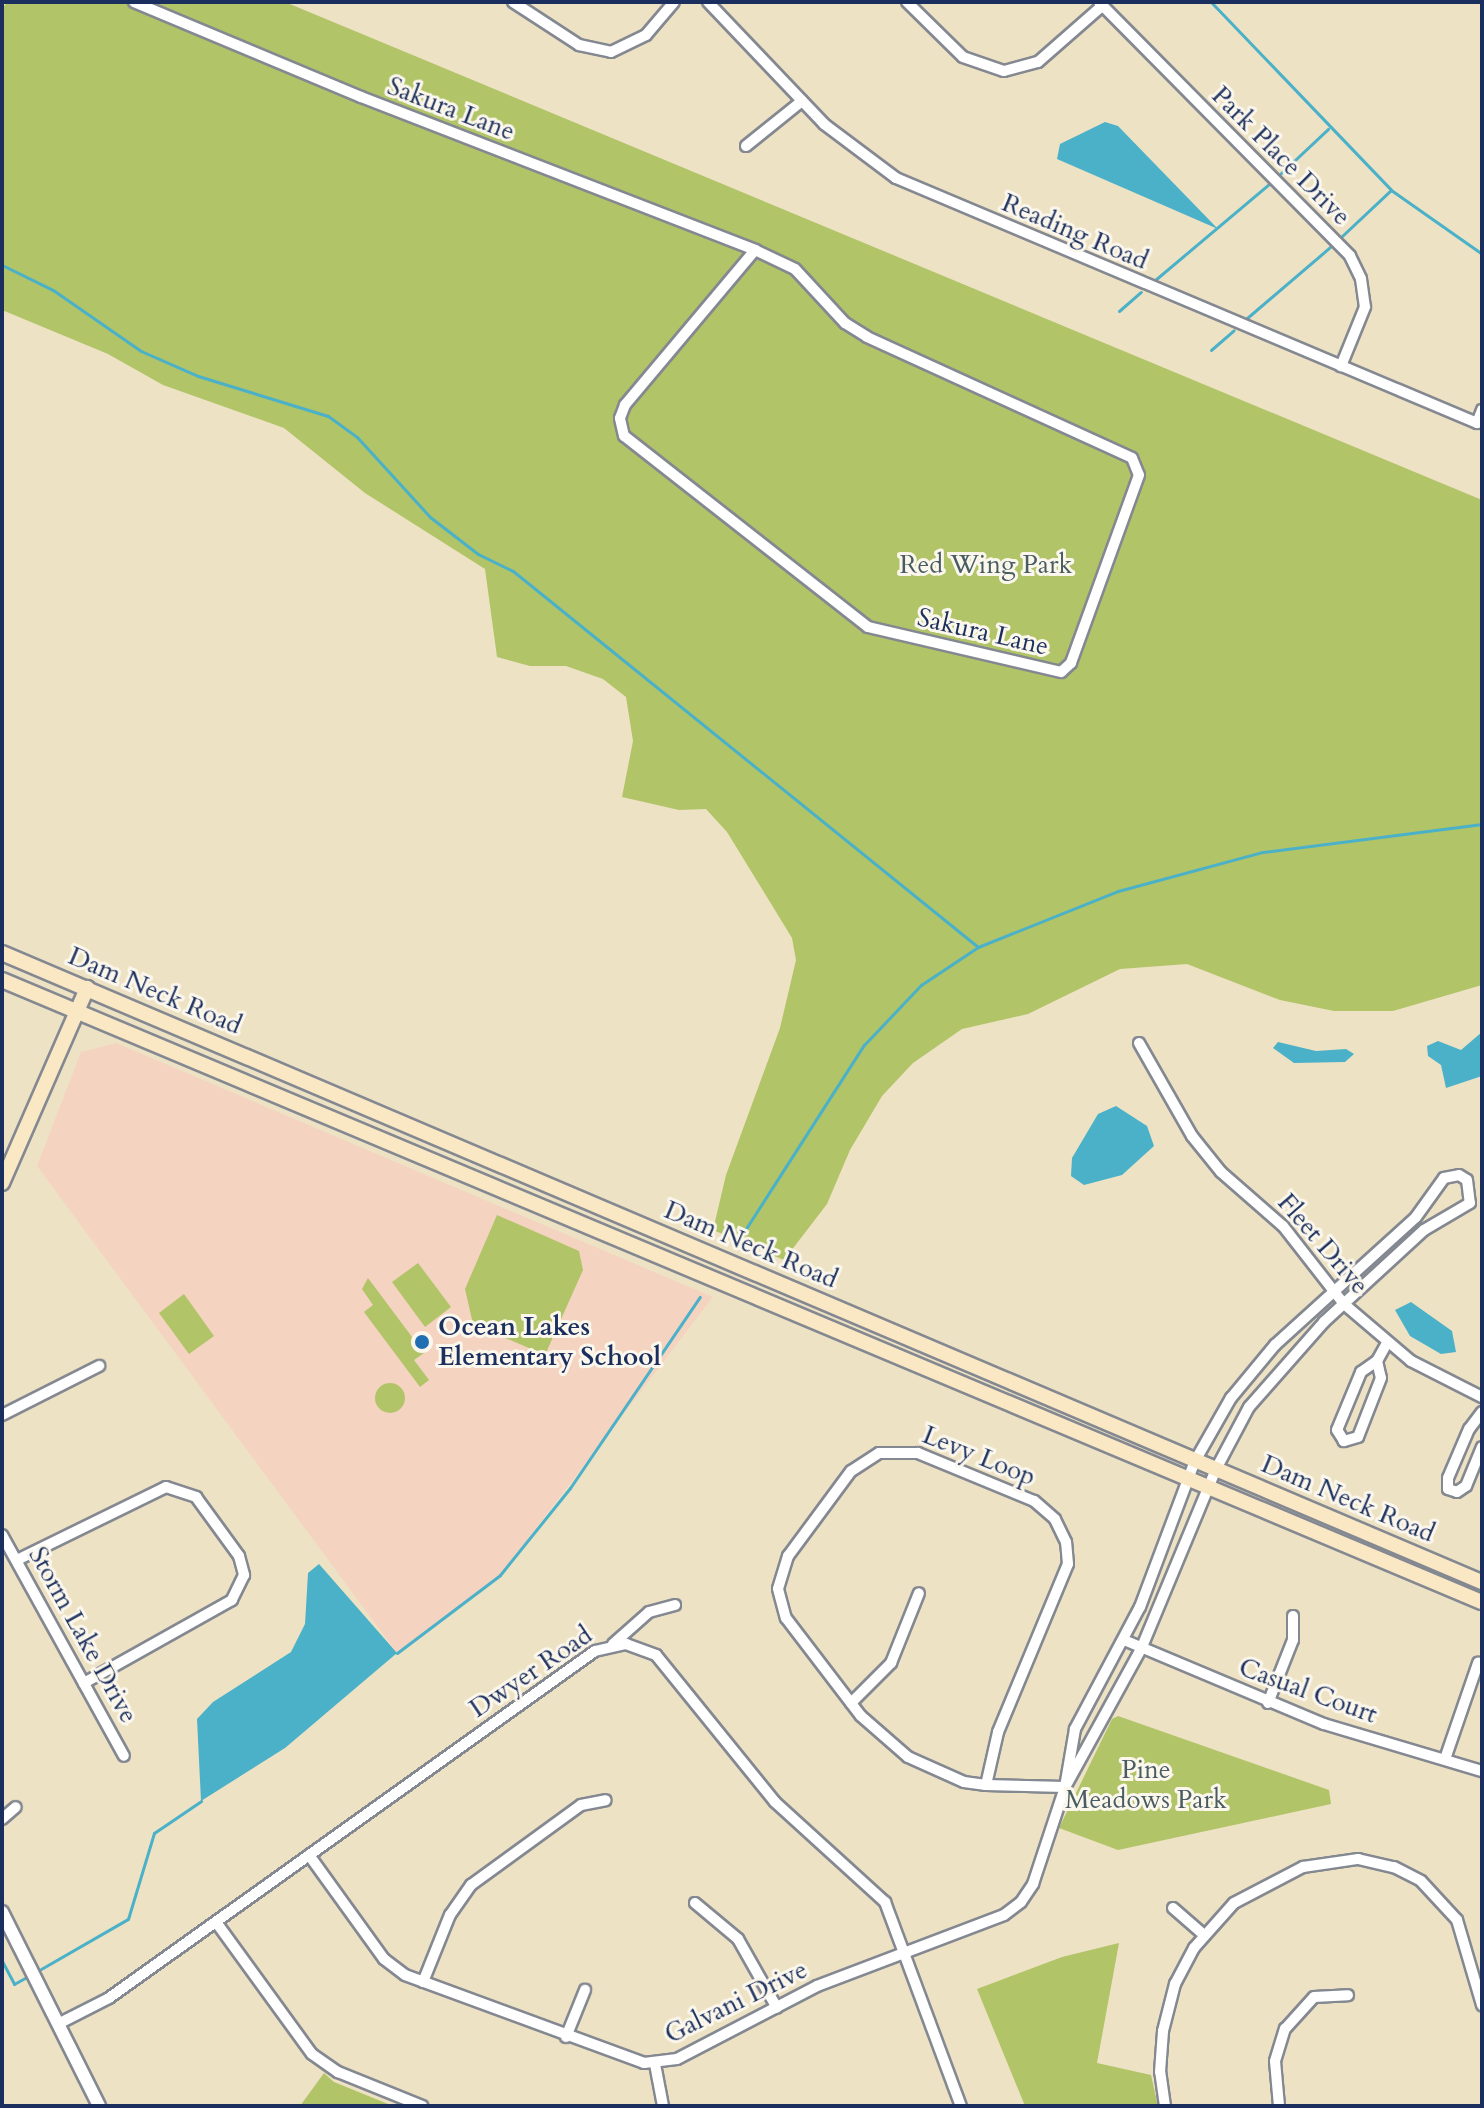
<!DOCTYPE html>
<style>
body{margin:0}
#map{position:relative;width:1484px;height:2108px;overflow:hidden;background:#eee2c4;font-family:Cardo,serif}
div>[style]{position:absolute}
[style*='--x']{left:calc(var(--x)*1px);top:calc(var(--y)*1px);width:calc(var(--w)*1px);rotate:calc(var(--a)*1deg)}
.built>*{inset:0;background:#f4d3c0}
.green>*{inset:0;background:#b1c467}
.round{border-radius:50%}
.water>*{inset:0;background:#4ab1c9}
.stream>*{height:3px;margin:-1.5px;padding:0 1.5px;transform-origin:1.5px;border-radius:1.5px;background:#4ab1c9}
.roads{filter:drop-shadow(2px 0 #848891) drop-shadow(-2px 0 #848891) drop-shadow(0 2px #848891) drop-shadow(0 -2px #848891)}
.minor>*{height:10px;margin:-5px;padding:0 5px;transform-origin:5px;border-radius:5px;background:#fff}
.tertiary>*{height:12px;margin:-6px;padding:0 6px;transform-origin:6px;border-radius:6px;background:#fff}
.secondary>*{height:14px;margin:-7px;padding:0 7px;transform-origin:7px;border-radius:7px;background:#fae7c3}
.dots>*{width:22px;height:22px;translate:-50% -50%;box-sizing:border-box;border:4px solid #fbf7ec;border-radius:50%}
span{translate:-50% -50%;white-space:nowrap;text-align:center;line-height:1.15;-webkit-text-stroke:6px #fbf7ec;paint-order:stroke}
.street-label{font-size:26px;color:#1b2f5e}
.park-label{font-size:26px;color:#485c61}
.poi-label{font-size:26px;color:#1b2f5e;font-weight:700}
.left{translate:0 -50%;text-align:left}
.frame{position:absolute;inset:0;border:4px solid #1b2f5e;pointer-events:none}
</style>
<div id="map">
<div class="built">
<i style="clip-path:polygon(116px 1043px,713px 1297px,500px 1575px,397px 1653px,37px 1166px,81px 1052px)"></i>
</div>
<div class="green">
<i style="clip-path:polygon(8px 2px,285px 2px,1482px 500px,1482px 985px,1393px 1011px,1334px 1011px,1280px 1000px,1187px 964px,1120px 969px,1028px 1014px,962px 1029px,913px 1063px,882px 1096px,850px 1150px,827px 1204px,784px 1260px,713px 1230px,726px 1175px,780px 1028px,796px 960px,792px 938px,727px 832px,706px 809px,679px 810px,622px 797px,633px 741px,626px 697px,603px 679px,566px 666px,530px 666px,497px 657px,485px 569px,365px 493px,284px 428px,163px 385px,108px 354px,2px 310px,2px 8px)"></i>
<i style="clip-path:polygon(497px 1215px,579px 1251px,583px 1270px,545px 1355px,473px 1324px,465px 1289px)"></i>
<i style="clip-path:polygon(418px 1263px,451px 1307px,425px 1327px,392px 1282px)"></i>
<i style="clip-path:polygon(368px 1278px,424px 1353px,414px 1360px,429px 1380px,420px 1387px,364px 1312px,373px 1305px,362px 1289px)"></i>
<i style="clip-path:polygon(184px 1294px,214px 1336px,189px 1354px,159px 1313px)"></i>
<i class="round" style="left:375px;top:1383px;width:30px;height:30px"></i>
<i style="clip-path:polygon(1118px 1716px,1329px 1790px,1331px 1804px,1118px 1850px,1059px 1828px,1112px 1719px)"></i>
<i style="clip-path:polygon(1119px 1943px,1097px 2063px,1151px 2075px,1158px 2106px,1025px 2106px,977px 1989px,1062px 1957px)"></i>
<i style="clip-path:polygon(324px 2073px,334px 2082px,393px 2106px,300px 2106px)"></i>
</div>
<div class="water">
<i style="clip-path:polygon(1105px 122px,1118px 126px,1218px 229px,1057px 159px,1060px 144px)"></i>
<i style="clip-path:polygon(1482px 1032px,1482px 1076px,1446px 1088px,1441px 1065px,1428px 1056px,1427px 1046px,1438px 1041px,1461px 1050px)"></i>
<i style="clip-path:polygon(1278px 1042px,1316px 1051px,1346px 1049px,1354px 1054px,1345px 1062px,1294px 1063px,1273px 1048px)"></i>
<i style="clip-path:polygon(1116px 1106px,1147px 1126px,1154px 1146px,1122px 1175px,1084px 1185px,1071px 1176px,1072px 1158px,1098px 1114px)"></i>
<i style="clip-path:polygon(1411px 1302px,1452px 1331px,1456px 1352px,1441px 1354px,1410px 1336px,1395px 1310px)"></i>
<i style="clip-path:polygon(319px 1564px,397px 1653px,285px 1748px,201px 1801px,197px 1719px,213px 1702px,291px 1652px,305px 1624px,308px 1573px)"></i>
</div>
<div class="stream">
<i style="--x:1211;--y:2;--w:260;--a:46.2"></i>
<i style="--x:1391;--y:190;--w:111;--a:35.1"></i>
<i style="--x:1280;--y:174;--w:66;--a:-43.2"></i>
<i style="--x:1342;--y:236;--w:67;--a:-43.2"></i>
<i style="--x:2;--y:265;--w:57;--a:26.1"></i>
<i style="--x:53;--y:290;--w:107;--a:34.7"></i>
<i style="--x:141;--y:351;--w:62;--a:23.7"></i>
<i style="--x:198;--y:376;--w:136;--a:17.1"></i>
<i style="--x:328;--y:416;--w:36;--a:36"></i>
<i style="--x:357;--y:437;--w:108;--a:47.6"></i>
<i style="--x:430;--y:517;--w:61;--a:37.6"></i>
<i style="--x:478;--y:554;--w:39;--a:26"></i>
<i style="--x:513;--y:571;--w:598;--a:38.96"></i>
<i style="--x:1155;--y:280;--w:150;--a:-40.1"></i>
<i style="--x:1119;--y:311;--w:29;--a:-41"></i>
<i style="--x:1247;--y:318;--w:109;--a:-40.5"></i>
<i style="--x:1211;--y:350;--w:30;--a:-41"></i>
<i style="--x:738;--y:1241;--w:233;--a:-57.3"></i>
<i style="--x:864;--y:1045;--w:83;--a:-46.5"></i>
<i style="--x:921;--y:985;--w:69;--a:-33.7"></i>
<i style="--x:978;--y:947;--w:151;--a:-21.8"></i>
<i style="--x:1118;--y:891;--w:150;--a:-15.1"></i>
<i style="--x:1263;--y:852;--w:221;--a:-7.3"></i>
<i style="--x:397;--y:1653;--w:129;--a:-37.1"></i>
<i style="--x:500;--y:1575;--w:112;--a:-51.2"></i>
<i style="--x:570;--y:1488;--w:231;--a:-55.8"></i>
<i style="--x:2;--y:1961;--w:26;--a:62"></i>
<i style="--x:14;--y:1984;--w:13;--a:-29"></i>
<i style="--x:41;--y:1969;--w:100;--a:-29.9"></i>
<i style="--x:128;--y:1919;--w:90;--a:-73.2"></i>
<i style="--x:154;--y:1833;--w:57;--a:-34.2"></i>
</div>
<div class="roads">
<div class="minor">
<i style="--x:134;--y:2;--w:246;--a:22.7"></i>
<i style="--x:361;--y:97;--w:423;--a:21.2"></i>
<i style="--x:755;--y:250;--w:44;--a:25.4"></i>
<i style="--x:795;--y:269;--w:74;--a:47.2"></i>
<i style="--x:845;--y:323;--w:26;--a:32"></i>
<i style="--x:867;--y:337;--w:291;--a:24.5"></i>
<i style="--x:1132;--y:458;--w:18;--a:68"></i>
<i style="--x:1139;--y:475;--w:200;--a:109.9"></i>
<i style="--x:1071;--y:663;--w:13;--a:138"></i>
<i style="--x:1061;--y:672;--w:198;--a:-166.9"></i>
<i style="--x:868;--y:627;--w:310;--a:-141.9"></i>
<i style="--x:624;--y:436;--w:18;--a:-103"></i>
<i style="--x:620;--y:418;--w:14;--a:-69"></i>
<i style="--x:625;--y:405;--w:202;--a:-50"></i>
<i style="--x:513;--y:2;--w:79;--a:33.1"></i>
<i style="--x:579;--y:45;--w:33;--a:12"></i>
<i style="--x:611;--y:52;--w:39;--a:-26"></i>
<i style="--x:646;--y:35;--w:43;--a:-49.7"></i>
<i style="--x:708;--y:2;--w:168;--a:46.4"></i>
<i style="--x:824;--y:124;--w:90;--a:36.9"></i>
<i style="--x:896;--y:178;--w:631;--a:22.86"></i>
<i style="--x:1477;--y:423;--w:14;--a:-69"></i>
<i style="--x:907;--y:2;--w:78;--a:44.5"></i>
<i style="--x:963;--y:57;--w:43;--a:18.9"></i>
<i style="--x:1004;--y:71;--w:35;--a:-15"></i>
<i style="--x:1038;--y:62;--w:85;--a:-41.2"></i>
<i style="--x:1099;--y:2;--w:357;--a:45.3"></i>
<i style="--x:1350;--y:256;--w:25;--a:64"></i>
<i style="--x:1361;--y:279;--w:28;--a:82"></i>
<i style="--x:1365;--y:307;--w:64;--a:112.1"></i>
<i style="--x:746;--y:146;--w:72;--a:-38.8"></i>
<i style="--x:1139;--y:1043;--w:107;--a:60.3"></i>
<i style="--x:1192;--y:1136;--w:46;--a:51.1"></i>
<i style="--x:1221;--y:1172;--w:82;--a:41.1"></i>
<i style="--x:1283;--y:1226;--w:99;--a:52"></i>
<i style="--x:1344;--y:1304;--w:88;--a:40.4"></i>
<i style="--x:1411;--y:1361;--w:80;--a:26.9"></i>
<i style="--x:1377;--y:1361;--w:17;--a:77"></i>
<i style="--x:1381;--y:1378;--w:63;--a:111.3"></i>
<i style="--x:1358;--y:1437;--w:15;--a:164"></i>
<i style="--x:1344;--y:1441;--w:13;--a:-122"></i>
<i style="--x:1337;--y:1430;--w:63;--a:-67.5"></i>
<i style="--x:1361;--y:1372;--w:19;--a:-35"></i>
<i style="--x:1377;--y:1361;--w:21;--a:-61"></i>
<i style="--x:1482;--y:1412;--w:21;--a:127"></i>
<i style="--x:1469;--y:1429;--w:53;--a:113.2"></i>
<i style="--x:1448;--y:1478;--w:11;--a:90"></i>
<i style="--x:1448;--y:1489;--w:9;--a:18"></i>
<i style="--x:1457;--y:1492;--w:11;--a:-34"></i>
<i style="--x:1466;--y:1486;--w:42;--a:-67.7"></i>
<i style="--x:2;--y:1415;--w:109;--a:-26.8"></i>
<i style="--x:2;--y:1535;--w:252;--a:61.1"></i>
<i style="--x:17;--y:1560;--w:166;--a:-26.1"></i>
<i style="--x:166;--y:1487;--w:32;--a:18"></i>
<i style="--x:196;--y:1497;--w:73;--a:53.9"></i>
<i style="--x:239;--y:1556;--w:20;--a:75"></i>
<i style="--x:244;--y:1575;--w:28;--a:116"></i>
<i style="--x:232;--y:1600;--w:170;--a:150.7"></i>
<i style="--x:1124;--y:1640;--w:217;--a:22.8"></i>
<i style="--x:1324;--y:1724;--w:165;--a:16.6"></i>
<i style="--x:613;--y:1644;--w:48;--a:-41.6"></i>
<i style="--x:649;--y:1612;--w:27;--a:-15"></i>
<i style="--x:851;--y:1703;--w:57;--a:-45"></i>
<i style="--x:891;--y:1663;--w:75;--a:-68.2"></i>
<i style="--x:1268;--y:1703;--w:68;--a:-68.4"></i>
<i style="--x:1293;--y:1640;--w:24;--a:-90"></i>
<i style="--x:1445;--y:1759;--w:102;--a:-71"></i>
<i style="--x:986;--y:1785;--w:54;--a:-77.2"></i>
<i style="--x:998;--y:1732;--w:182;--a:-67.4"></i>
<i style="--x:1068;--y:1564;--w:22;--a:-95"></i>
<i style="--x:1066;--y:1542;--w:25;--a:-116"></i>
<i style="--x:1055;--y:1519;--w:28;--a:-139"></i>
<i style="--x:1034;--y:1501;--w:126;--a:-157.5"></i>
<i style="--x:918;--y:1453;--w:39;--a:180"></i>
<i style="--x:879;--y:1453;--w:33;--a:147"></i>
<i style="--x:851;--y:1471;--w:106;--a:126.5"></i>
<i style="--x:788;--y:1556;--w:34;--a:107"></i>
<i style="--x:778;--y:1589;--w:30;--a:75"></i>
<i style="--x:786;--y:1618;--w:123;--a:52.6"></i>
<i style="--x:861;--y:1716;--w:62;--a:41.1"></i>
<i style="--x:908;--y:1757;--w:61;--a:24.1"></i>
<i style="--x:964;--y:1782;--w:22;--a:8"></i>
<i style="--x:986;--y:1785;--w:79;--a:1.5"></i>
<i style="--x:2;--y:1819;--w:18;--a:-41"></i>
<i style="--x:309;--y:1855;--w:128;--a:54.2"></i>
<i style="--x:384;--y:1959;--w:26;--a:37"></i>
<i style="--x:405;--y:1975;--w:255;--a:20.2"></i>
<i style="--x:644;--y:2063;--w:33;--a:-7"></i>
<i style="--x:677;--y:2059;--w:158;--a:-27.5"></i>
<i style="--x:817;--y:1986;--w:200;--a:-20.8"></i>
<i style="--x:1004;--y:1915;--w:21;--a:-37"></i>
<i style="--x:1021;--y:1902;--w:22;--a:-56"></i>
<i style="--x:1033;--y:1884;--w:102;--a:-71.7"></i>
<i style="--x:1065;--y:1787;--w:59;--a:-80.2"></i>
<i style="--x:1075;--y:1729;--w:138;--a:-62"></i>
<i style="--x:1140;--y:1607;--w:156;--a:-69.4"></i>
<i style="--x:1195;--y:1461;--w:73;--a:-60.3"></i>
<i style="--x:1231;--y:1398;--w:69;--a:-50.3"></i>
<i style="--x:1275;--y:1345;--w:190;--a:-42.2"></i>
<i style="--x:1416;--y:1217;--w:48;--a:-54.3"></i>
<i style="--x:1444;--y:1178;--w:15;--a:-11"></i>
<i style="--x:1459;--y:1175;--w:9;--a:32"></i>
<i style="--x:1467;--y:1180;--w:23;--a:83"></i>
<i style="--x:1470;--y:1203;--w:53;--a:149.6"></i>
<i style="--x:1424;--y:1230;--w:136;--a:137.4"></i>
<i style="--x:1324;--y:1322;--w:113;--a:131.4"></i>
<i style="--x:1249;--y:1407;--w:70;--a:118"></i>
<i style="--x:1216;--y:1469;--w:195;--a:112.6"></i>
<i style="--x:1141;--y:1649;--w:158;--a:118.8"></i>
<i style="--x:695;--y:1903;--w:56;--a:39.9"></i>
<i style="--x:738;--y:1939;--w:79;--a:60.5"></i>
<i style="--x:1173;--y:1908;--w:40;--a:41"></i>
<i style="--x:216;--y:1922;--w:163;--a:54"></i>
<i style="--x:312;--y:2054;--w:32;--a:35"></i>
<i style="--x:338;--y:2072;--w:91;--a:22"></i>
<i style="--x:423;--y:1982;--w:72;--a:-68.1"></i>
<i style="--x:450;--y:1915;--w:37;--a:-55"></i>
<i style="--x:471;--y:1885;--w:136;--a:-36"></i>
<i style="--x:581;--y:1805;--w:25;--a:-11"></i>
<i style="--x:58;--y:2024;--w:57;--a:-27"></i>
<i style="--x:109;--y:1998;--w:597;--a:-35.53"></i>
<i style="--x:595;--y:1651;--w:32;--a:-13"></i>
<i style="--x:626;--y:1644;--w:32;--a:20"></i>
<i style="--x:656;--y:1655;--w:189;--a:51"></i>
<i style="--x:775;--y:1802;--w:149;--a:42.3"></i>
<i style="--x:885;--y:1902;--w:218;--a:69.6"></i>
<i style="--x:566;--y:2037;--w:51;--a:-68"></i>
<i style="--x:655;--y:2064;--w:43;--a:79.2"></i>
<i style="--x:1165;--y:2106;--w:34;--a:-98"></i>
<i style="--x:1160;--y:2072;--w:41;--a:-85.8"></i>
<i style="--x:1163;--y:2031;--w:49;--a:-75.7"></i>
<i style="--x:1175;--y:1984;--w:41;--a:-62.2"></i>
<i style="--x:1194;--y:1948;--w:60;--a:-48.4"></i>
<i style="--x:1234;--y:1903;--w:78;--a:-27.6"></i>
<i style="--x:1303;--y:1867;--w:56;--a:-8.3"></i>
<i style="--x:1358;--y:1859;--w:37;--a:13"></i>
<i style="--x:1394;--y:1867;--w:30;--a:27"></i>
<i style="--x:1421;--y:1881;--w:53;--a:47.3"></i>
<i style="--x:1457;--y:1920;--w:89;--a:73.6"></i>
<i style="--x:1279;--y:2106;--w:45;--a:-95.1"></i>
<i style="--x:1275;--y:2061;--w:34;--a:-73"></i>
<i style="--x:1285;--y:2029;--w:43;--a:-47.8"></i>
<i style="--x:1314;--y:1997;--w:34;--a:-3"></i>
</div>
<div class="tertiary">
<i style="--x:2;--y:1912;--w:217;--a:63.4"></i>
</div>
<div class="secondary">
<i style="--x:2;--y:953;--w:1608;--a:23.03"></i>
<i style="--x:2;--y:980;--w:1605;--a:22.8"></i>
<i style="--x:2;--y:1183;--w:213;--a:-66.4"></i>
</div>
</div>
<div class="dots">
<i style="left:422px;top:1342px;background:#1f6fb2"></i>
</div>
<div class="street-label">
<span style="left:451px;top:109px;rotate:21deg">Sakura Lane</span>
<span style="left:1281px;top:156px;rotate:45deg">Park Place Drive</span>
<span style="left:1075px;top:232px;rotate:23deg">Reading Road</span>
<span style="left:983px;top:632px;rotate:13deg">Sakura Lane</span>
<span style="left:155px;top:991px;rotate:23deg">Dam Neck Road</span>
<span style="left:1323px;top:1244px;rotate:49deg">Fleet Drive</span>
<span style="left:751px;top:1245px;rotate:23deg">Dam Neck Road</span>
<span style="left:979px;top:1456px;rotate:22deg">Levy Loop</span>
<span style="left:1348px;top:1499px;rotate:23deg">Dam Neck Road</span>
<span style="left:83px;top:1635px;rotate:61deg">Storm Lake Drive</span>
<span style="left:531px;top:1672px;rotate:-34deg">Dwyer Road</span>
<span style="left:1308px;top:1691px;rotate:20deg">Casual Court</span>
<span style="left:736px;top:2002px;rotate:-26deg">Galvani Drive</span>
</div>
<div class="park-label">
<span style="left:986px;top:565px">Red Wing Park</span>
<span style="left:1146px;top:1785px">Pine<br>Meadows Park</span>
</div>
<div class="poi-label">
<span class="left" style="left:438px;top:1342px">Ocean Lakes<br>Elementary School</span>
</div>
<div class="frame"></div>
</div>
